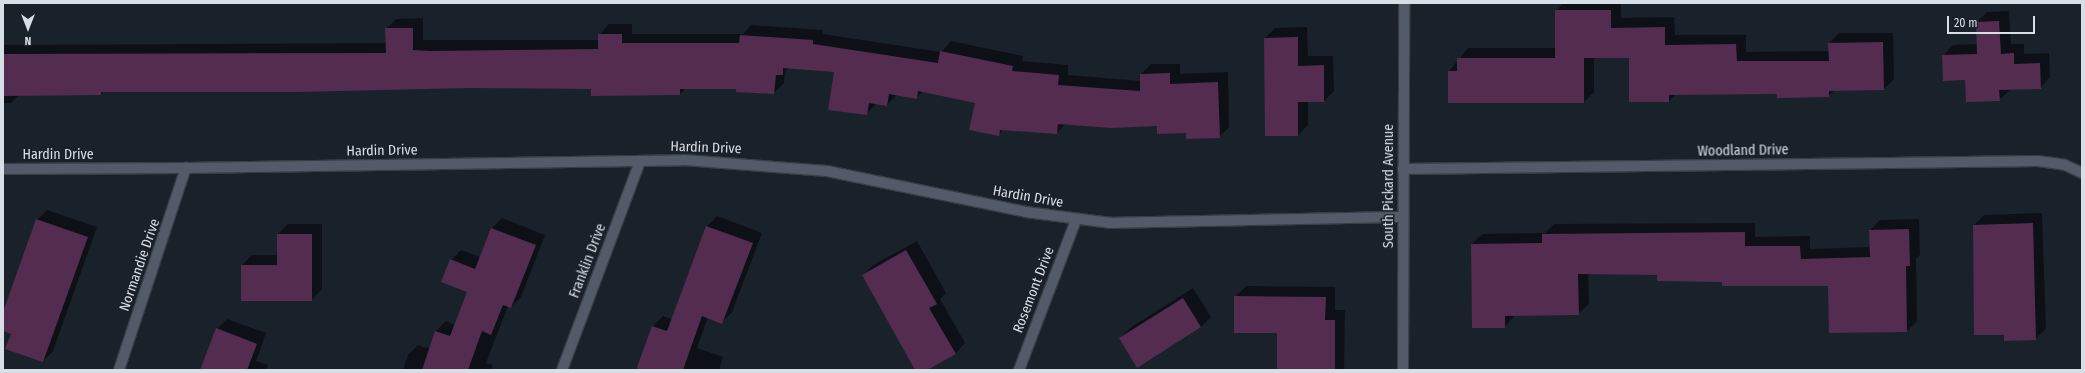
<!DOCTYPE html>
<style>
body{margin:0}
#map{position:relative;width:2085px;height:373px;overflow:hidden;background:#19212b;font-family:"Fira Sans Condensed",sans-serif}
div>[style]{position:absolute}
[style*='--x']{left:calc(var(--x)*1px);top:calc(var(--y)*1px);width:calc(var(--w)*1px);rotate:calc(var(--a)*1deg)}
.shadow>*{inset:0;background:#0007}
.building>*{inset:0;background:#532c4f}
.roads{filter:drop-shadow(1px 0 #373e45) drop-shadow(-1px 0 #373e45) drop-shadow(0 1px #373e45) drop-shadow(0 -1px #373e45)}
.minor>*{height:10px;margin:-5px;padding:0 5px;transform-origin:5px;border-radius:5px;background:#525c68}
.tertiary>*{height:10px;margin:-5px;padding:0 5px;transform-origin:5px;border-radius:5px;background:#525c68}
span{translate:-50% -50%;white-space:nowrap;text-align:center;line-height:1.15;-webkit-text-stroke:3px #19212b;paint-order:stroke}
.street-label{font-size:14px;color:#d8dee5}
.frame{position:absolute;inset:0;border:4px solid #d8dee5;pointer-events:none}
.north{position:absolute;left:8px;top:8px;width:40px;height:40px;-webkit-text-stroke:3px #19212b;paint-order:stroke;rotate:180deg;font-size:11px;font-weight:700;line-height:16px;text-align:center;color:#d8dee5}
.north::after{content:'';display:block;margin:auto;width:14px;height:18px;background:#d8dee5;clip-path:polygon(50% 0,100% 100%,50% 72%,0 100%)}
.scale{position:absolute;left:1947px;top:16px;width:88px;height:18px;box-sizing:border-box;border:2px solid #d8dee5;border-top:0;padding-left:5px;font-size:12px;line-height:14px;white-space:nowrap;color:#d8dee5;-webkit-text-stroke:3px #19212b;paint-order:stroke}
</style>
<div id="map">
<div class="shadow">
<i style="clip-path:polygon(1563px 3px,1621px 3px,1621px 18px,1674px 17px,1675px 35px,1746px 35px,1746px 52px,1829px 51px,1829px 43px,1839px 33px,1893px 33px,1894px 79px,1884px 89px,1835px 90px,1828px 96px,1778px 93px,1676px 94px,1669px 101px,1630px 57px,1594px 57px,1594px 92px,1584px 102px,1449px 71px,1468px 48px,1556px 48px,1556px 11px)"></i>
<i style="clip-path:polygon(2009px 11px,2011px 44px,2024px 44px,2024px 54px,2049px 53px,2050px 77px,2040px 88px,2010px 90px,1999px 100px,1966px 79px,1943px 56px,1953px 45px,1977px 44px,1977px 22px,1987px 12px)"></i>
<i style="clip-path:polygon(423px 18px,423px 40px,599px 40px,599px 35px,609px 24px,632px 24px,632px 34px,743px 34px,751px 25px,823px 30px,823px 34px,941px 52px,951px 41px,1023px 56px,1022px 61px,1068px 65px,1068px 75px,1141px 81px,1141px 74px,1151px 64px,1180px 64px,1180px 74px,1228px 72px,1229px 127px,1219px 137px,1158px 125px,1066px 123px,1057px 133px,1004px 129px,999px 134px,976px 102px,923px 91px,916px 98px,897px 95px,887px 105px,876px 104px,866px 114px,836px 71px,789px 68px,785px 72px,784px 83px,774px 93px,737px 88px,686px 88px,680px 94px,592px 88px,468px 87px,104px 91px,101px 94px,19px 95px,11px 103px,3px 103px,3px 45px,386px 43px,386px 29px,396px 19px)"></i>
<i style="clip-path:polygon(1307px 27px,1308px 56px,1333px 56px,1334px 91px,1324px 101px,1308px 101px,1308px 125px,1298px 135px,1265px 38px,1275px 28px)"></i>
<i style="clip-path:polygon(47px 210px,97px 227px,53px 351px,43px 361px,12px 333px,3px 330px,3px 315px,37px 220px)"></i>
<i style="clip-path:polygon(2042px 213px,2046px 329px,2035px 339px,1974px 225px,1984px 215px)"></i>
<i style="clip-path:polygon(717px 216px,762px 233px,732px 312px,722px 322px,708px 317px,697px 348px,723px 357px,719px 370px,634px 370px,640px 363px,653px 326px,663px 316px,672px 319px,707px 226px)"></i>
<i style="clip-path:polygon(502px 218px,545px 235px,521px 297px,511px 307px,508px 306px,486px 363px,493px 365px,491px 370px,403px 370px,408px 355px,418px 345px,430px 349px,436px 331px,446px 321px,455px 325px,468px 292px,451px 260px,461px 250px,480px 257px,492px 228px)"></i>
<i style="clip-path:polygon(1919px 219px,1920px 255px,1916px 258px,1917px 321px,1907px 331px,1828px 285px,1723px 281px,1658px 274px,1588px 273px,1589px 304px,1578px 314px,1515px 315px,1505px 327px,1472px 244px,1482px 234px,1545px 233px,1554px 224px,1755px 223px,1755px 237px,1810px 236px,1810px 249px,1870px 247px,1870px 230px,1880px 220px)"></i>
<i style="clip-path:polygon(288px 224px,322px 224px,322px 289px,312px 300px,242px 265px,252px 255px,278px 255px,278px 234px)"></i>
<i style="clip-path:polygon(917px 241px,946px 293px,940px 299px,965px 343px,955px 354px,925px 370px,916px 370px,863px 275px,873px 265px)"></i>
<i style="clip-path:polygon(1246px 286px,1335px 287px,1335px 310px,1345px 310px,1344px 370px,1278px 370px,1278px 332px,1235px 297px)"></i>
<i style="clip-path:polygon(1193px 288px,1211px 317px,1201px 327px,1138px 366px,1120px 338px,1130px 328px)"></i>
<i style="clip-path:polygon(227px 319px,266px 333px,256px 361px,268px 365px,266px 370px,201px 370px,217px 329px)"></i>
</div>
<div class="building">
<i style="clip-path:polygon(1555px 10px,1611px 10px,1611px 28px,1665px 27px,1665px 45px,1736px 44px,1737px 61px,1829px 61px,1828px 43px,1883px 42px,1884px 90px,1829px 91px,1829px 97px,1777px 98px,1777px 94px,1669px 95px,1669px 102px,1629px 102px,1629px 58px,1584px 58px,1584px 103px,1448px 103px,1448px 71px,1457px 71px,1457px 58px,1555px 58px)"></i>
<i style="clip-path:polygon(1999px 21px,2001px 54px,2014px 53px,2014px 64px,2040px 63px,2041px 89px,1999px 90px,2000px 101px,1966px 102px,1965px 80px,1943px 81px,1942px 55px,1977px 54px,1976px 22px)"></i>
<i style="clip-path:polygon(385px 28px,413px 28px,413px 50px,430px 51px,598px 49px,598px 34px,622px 34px,622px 43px,739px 43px,740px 35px,813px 40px,813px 44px,938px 63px,940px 51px,1013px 66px,1012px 71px,1059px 75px,1058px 85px,1140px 91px,1140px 74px,1170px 73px,1170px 84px,1218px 82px,1220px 138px,1186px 139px,1186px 133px,1157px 134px,1157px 126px,1111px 128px,1058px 124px,1057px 134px,1000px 130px,999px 136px,969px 130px,975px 103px,918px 91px,917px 99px,889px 94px,887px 106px,869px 103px,867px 115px,828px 110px,834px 72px,783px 68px,783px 75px,776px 75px,774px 94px,736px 92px,736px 89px,680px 89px,680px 95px,591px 96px,591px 89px,468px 88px,296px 92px,101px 92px,101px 95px,3px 96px,3px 54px,386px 53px)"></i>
<i style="clip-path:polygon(1298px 37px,1298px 66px,1324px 65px,1324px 102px,1298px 102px,1298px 136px,1265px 136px,1264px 38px)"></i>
<i style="clip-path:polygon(36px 219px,88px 237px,43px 362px,5px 349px,11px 334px,3px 331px,3px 312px)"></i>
<i style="clip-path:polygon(2033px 223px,2036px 340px,2004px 341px,2004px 335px,1974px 335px,1973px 225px)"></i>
<i style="clip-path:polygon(706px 226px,753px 243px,722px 324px,702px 316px,683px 370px,636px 370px,652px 326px,667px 331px)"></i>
<i style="clip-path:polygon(491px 228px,536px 245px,511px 308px,503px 305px,491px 335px,482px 331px,468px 370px,422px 370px,435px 331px,450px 336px,467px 292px,441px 282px,450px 259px,475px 269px)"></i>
<i style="clip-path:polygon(1909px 229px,1910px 266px,1906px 266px,1907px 332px,1829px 333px,1828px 286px,1722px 286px,1722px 282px,1657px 281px,1657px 275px,1578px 274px,1579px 315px,1505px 316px,1505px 328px,1472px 328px,1471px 244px,1542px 243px,1542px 234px,1745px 232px,1745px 246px,1800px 246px,1801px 259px,1870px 257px,1869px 230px)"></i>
<i style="clip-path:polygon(277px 234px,312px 234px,312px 301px,241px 301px,241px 265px,277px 265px)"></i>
<i style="clip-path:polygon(906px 250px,937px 304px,929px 308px,956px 354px,927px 370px,915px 370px,862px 275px)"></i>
<i style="clip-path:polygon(1234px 296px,1326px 297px,1325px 320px,1335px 320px,1335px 370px,1277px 370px,1277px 333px,1234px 333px)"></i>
<i style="clip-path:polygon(1183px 298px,1201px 327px,1137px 368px,1119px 338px)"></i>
<i style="clip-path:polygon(216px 328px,257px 344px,247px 370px,200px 370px)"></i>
</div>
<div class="roads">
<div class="minor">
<i style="--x:3;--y:169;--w:183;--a:-0.3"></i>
<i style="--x:186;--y:168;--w:498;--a:-0.9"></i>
<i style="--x:684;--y:160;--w:143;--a:4.4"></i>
<i style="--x:827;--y:171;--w:203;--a:11.6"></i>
<i style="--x:1026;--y:212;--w:86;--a:7.4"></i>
<i style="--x:1111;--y:223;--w:292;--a:-1.2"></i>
<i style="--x:1403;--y:169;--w:635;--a:-0.72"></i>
<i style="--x:2038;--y:161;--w:27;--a:8"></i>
<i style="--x:2065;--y:165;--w:19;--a:25"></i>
<i style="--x:119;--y:370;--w:213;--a:-71.7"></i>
<i style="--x:562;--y:370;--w:223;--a:-69.5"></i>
<i style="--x:1019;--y:370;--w:160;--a:-69.2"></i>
</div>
<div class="tertiary">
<i style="--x:1403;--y:370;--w:367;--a:-89.8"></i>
</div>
</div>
<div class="street-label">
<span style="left:706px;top:148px;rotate:2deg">Hardin Drive</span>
<span style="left:382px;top:151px;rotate:-1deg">Hardin Drive</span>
<span style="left:1743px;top:151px;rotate:-1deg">Woodland Drive</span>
<span style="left:58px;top:155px">Hardin Drive</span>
<span style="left:1389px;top:186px;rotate:-90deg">South Pickard Avenue</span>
<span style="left:1028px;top:197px;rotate:10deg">Hardin Drive</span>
<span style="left:588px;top:261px;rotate:-69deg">Franklin Drive</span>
<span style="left:140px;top:265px;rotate:-71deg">Normandie Drive</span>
<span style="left:1034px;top:290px;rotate:-69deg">Rosemont Drive</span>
</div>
<div class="frame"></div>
<div class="north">N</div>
<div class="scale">20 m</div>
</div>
